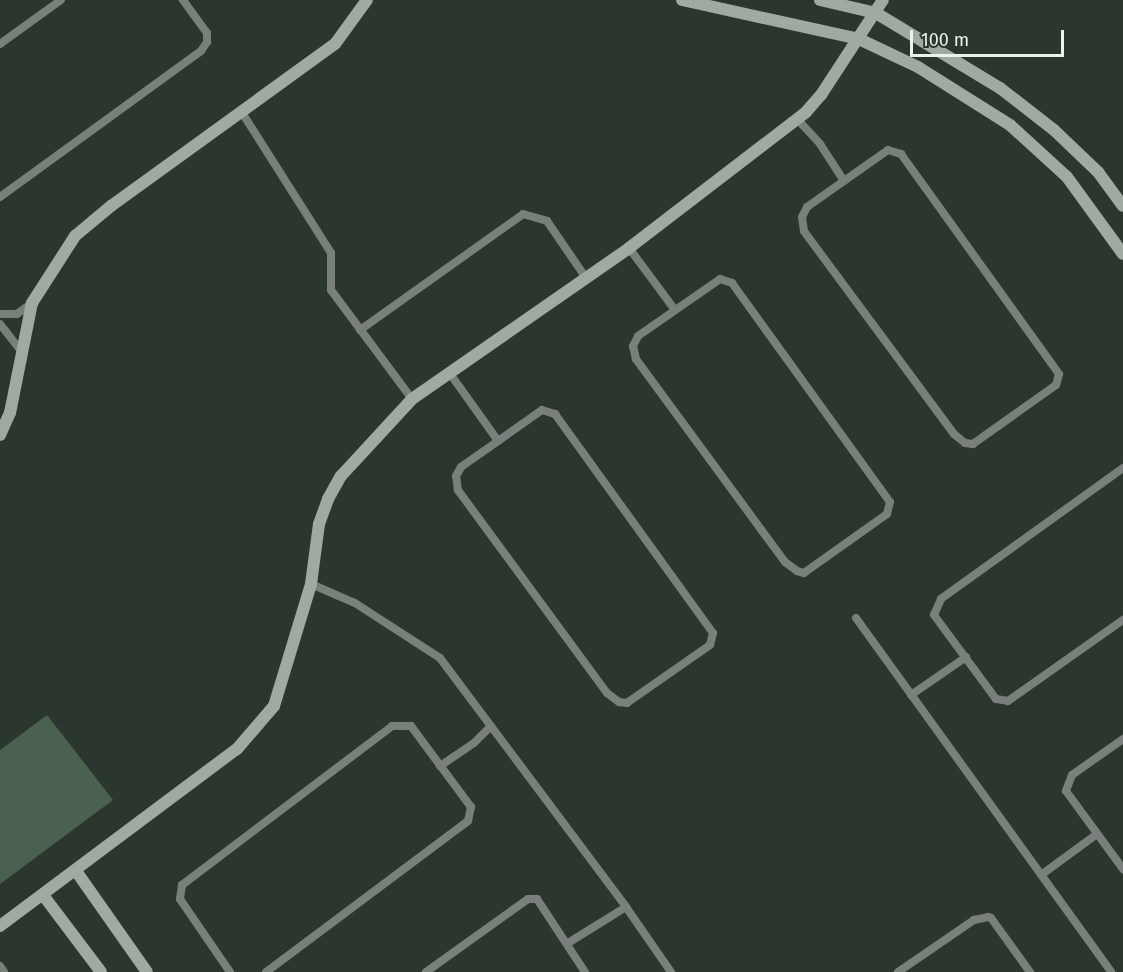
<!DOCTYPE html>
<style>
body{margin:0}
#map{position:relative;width:1123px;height:972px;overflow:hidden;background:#2b372e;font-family:"Fira Sans",sans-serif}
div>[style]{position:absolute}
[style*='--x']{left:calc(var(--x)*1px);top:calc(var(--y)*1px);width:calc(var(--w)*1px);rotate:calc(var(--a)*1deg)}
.green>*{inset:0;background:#49614e}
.street>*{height:8px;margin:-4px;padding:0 4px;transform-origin:4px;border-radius:4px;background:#797f7a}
.secondary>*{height:12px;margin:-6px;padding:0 6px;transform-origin:6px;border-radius:6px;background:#a0aaa2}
span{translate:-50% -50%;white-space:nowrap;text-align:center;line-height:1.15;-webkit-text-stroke:6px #2b372e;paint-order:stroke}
.scale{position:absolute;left:910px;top:30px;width:154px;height:27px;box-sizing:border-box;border:3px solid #eaf2eb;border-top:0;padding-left:8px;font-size:18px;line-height:21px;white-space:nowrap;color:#eaf2eb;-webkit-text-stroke:4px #2b372e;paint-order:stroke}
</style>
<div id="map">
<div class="green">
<i style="clip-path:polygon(47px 715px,113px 800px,0 884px,0 750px)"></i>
</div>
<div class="street">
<i style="--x:0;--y:44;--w:75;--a:-35.8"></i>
<i style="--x:241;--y:111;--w:168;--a:57.6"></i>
<i style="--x:331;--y:253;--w:37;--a:90"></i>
<i style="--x:331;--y:290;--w:136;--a:53.4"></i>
<i style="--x:797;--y:119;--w:34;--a:47"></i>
<i style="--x:820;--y:144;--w:44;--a:57"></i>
<i style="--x:888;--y:150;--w:14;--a:17"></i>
<i style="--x:901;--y:154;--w:271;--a:54.3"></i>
<i style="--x:1059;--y:374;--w:11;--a:105"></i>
<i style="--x:1056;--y:385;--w:102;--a:144.6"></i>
<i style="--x:973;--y:444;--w:8;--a:-173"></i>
<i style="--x:965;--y:443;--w:14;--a:-141"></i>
<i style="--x:954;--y:434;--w:252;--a:-126.5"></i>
<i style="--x:804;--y:231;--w:14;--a:-98"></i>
<i style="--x:802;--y:217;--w:11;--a:-63"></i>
<i style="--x:807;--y:207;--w:99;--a:-35.1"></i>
<i style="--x:0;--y:197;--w:248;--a:-36"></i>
<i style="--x:201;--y:51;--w:11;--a:-56"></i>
<i style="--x:207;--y:42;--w:9;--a:-90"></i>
<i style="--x:207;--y:33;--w:41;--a:-126"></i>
<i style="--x:629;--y:248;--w:77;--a:53.4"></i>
<i style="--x:720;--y:279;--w:13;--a:18"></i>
<i style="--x:732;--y:283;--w:270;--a:54.2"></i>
<i style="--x:890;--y:502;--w:12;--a:104"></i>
<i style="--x:887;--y:514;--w:102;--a:144.6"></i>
<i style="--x:804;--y:573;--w:7;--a:-164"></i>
<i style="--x:797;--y:571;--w:15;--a:-143"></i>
<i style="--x:785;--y:562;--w:252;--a:-126.3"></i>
<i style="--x:636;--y:359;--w:13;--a:-103"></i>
<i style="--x:633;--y:346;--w:11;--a:-63"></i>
<i style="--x:638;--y:336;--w:100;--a:-34.8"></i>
<i style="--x:0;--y:314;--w:17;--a:0"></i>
<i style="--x:17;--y:314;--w:19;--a:-36"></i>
<i style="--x:0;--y:324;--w:36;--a:52"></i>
<i style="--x:360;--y:330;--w:200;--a:-35.4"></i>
<i style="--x:523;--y:214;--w:25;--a:16"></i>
<i style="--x:547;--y:221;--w:69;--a:55.6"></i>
<i style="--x:451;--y:375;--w:81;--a:54.5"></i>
<i style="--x:542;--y:410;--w:14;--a:17"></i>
<i style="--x:555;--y:414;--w:270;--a:54.2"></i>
<i style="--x:713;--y:633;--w:12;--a:104"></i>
<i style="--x:710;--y:645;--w:101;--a:145.1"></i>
<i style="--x:627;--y:703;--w:8;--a:-173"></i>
<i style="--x:619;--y:702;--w:15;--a:-143"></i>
<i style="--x:607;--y:693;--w:252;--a:-126.3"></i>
<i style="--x:458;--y:490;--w:14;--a:-98"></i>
<i style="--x:456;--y:476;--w:10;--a:-61"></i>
<i style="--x:461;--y:467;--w:99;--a:-35.1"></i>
<i style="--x:1123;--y:468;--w:224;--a:144.3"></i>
<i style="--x:941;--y:599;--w:17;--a:114"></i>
<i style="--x:934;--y:615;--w:104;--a:53.6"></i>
<i style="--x:996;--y:699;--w:12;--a:9"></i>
<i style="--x:1008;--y:701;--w:141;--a:-35.2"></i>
<i style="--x:311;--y:584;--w:48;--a:23.4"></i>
<i style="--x:355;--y:603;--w:101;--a:32.9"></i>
<i style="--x:440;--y:658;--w:311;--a:53.2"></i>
<i style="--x:626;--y:907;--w:79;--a:55.3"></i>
<i style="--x:856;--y:618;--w:436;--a:54.2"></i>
<i style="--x:911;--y:695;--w:67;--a:-34.6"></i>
<i style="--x:1123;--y:739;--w:62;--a:144.8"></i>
<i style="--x:1072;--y:775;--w:17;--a:111"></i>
<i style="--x:1066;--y:791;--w:97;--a:53.8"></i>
<i style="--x:440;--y:766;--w:41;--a:-34.1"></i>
<i style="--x:474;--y:743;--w:24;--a:-45"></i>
<i style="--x:1041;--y:875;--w:69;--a:-36.2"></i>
<i style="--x:568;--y:943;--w:68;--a:-31.8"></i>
<i style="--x:0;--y:966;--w:7;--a:56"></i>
<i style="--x:230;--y:972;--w:88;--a:-124.4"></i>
<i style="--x:180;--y:899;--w:14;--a:-82"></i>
<i style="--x:182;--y:885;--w:263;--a:-37.1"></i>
<i style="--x:392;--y:726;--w:19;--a:0"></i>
<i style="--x:411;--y:726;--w:101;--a:53.5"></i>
<i style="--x:471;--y:807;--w:14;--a:102"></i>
<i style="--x:468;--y:821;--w:252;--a:143.2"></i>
<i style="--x:426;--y:972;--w:125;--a:-35.6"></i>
<i style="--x:528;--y:899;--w:9;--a:0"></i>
<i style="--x:537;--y:899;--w:87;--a:56.7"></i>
<i style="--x:898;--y:972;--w:92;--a:-34.4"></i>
<i style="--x:974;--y:920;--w:14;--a:-12"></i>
<i style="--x:988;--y:917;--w:3;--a:18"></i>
<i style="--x:991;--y:918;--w:67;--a:54.2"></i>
</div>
<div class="secondary">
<i style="--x:682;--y:0;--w:181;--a:12.4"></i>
<i style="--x:859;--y:39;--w:65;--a:25.4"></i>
<i style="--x:918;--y:67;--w:109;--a:32.2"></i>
<i style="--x:1010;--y:125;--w:77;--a:42.4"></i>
<i style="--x:1067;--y:177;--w:95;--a:54"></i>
<i style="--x:820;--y:0;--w:57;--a:13.1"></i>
<i style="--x:876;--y:13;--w:145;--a:31.2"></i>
<i style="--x:1000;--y:88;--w:68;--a:37.9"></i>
<i style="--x:1054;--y:130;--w:61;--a:43.7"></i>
<i style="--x:1098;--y:172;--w:42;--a:53.7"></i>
<i style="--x:0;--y:435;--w:24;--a:-66"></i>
<i style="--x:10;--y:413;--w:112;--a:-78.7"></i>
<i style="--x:32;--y:303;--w:80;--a:-57.3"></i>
<i style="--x:75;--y:236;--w:47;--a:-39.8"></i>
<i style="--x:111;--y:206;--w:276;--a:-35.9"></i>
<i style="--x:335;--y:44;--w:54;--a:-54"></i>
<i style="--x:76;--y:871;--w:123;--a:54.9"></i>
<i style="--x:43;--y:895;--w:96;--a:53"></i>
<i style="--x:0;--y:926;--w:296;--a:-36.8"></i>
<i style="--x:237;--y:749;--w:57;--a:-49.3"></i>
<i style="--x:274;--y:706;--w:127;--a:-73.1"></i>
<i style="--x:311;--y:584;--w:61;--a:-82.4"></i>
<i style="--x:319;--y:524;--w:27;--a:-70"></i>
<i style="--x:328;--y:499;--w:26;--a:-61"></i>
<i style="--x:341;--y:476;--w:105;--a:-47.3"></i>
<i style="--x:412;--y:399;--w:264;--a:-34.8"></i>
<i style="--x:629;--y:248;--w:223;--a:-37.5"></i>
<i style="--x:806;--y:112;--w:23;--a:-49"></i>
<i style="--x:821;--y:95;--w:113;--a:-56.9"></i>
</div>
<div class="scale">100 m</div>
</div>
